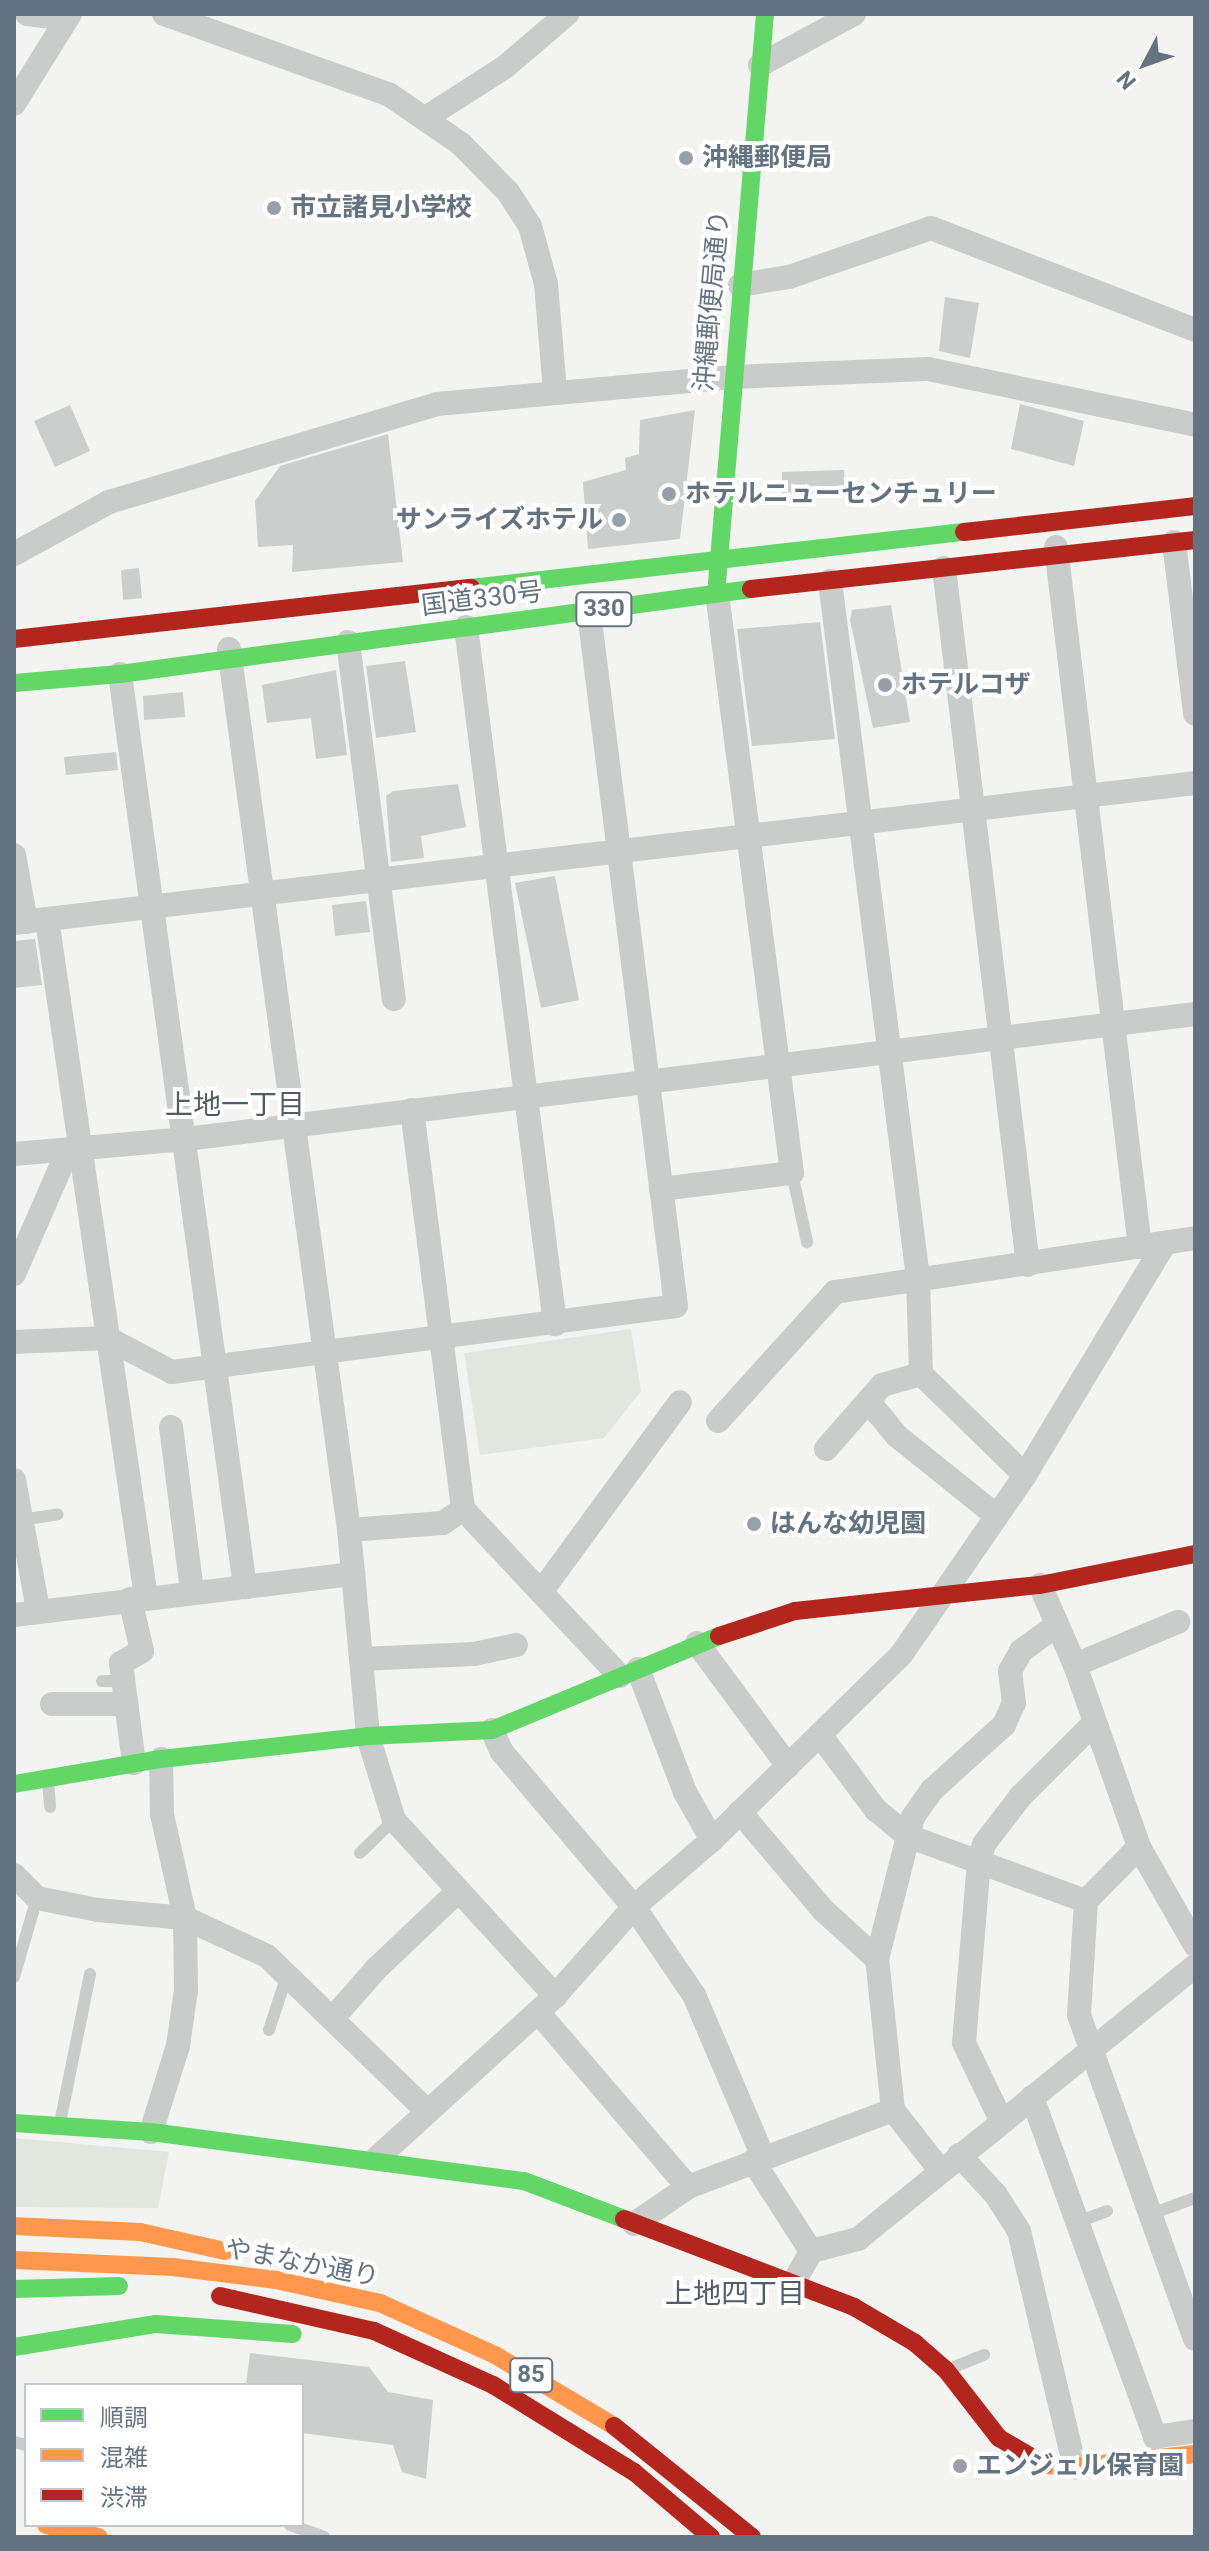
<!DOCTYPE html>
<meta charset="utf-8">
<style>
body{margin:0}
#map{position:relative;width:1209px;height:2551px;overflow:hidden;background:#f3f3f1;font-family:Roboto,"Noto Sans JP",sans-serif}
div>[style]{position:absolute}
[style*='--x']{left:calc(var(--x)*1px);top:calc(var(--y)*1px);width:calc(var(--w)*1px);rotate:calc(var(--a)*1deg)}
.green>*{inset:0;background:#e2e6df}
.building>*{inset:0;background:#cccdcd}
.lane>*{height:12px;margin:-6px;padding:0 6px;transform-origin:6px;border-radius:6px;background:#cacccc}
.street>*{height:24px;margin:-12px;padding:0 12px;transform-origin:12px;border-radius:12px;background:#cacccc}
.fast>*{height:18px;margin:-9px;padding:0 9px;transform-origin:9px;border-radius:9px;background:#63d668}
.slow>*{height:18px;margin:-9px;padding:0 9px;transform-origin:9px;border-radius:9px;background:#ff974d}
.jam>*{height:18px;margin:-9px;padding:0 9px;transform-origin:9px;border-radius:9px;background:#b3261e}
.dots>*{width:22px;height:22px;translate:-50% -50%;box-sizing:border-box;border:4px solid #fff;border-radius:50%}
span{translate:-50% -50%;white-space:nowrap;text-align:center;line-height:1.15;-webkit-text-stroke:8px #fff;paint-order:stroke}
.shield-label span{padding:2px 6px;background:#fff;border:2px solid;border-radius:6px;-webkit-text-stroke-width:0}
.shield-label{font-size:24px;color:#637381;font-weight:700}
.poi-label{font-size:26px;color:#637381;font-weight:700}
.left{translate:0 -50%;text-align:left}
.right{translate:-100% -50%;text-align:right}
.street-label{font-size:26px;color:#637381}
.neighbourhood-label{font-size:28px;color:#515c66}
.frame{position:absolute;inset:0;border:16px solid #637381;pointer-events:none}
.legend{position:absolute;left:24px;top:2383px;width:280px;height:144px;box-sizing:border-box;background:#fff;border:2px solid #c1c7cd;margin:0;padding:10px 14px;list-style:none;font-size:24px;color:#637381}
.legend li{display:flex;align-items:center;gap:16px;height:40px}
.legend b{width:40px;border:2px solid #c1c7cd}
.north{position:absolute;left:1105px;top:24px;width:80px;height:80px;-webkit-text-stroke:6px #fff;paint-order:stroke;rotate:229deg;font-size:22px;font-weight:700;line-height:32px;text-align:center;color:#637381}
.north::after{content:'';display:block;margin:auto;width:28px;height:36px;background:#637381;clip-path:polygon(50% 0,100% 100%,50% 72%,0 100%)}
</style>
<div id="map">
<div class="green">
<i style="clip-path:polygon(631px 1329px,641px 1391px,604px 1438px,480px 1455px,464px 1353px)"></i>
<i style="clip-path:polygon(14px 2138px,169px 2152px,158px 2208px,14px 2207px)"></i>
</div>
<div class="building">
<i style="clip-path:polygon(945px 297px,979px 303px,970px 358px,939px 351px)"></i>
<i style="clip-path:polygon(1020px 404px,1084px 421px,1074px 466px,1011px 449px)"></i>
<i style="clip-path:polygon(70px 405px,90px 451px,55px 467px,34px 421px)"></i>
<i style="clip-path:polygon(695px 410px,680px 539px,588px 549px,583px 482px,626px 470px,625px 458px,639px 454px,640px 420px)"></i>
<i style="clip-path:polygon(388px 434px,403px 562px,292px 572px,293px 545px,258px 547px,255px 501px,280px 466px)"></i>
<i style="clip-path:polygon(844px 470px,845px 493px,782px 495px,782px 472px)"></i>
<i style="clip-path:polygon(139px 568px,142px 598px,123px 600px,121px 570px)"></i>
<i style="clip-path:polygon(891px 605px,910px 722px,873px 728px,850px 620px,852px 610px)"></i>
<i style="clip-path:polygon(820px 622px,835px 739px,752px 746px,737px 629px)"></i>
<i style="clip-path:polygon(405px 661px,416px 732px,376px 738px,366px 666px)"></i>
<i style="clip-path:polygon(336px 670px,347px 755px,316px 759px,311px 718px,267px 723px,262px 685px)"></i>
<i style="clip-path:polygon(183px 692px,185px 717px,144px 720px,143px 696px)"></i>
<i style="clip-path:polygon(116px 752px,118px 770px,66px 775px,64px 757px)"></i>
<i style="clip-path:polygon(458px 784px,466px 827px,421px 836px,424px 858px,391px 862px,386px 796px,393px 791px)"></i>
<i style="clip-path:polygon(555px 876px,579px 1000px,541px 1008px,515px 883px)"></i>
<i style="clip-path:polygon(366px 901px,370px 932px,335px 936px,332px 905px)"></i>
<i style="clip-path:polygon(35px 939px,42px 985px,14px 988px,14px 941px)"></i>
<i style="clip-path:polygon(250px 2353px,369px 2367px,388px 2392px,433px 2400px,426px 2479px,402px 2472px,393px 2445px,302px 2433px,302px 2385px,246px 2385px)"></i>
</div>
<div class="lane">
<i style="--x:792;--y:1173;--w:71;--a:77.7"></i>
<i style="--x:22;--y:1520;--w:36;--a:-9"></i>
<i style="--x:102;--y:1681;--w:21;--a:0"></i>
<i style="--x:48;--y:1782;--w:25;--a:85"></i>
<i style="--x:360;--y:1853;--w:47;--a:-44.1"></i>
<i style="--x:14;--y:1977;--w:82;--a:-73.8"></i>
<i style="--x:269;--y:2030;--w:58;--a:-71.9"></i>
<i style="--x:60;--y:2123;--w:152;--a:-78.6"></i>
<i style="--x:1151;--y:2214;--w:47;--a:-20"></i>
<i style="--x:1077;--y:2222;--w:32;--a:-20"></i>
<i style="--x:949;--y:2369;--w:38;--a:-22"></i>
<i style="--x:14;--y:2442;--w:12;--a:14"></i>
<i style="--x:290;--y:2525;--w:36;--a:19"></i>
</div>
<div class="street">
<i style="--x:27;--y:14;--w:40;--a:7.1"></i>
<i style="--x:164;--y:14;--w:240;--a:19.7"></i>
<i style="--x:390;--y:95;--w:86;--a:34.6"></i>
<i style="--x:461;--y:144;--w:67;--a:45.6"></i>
<i style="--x:508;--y:192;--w:40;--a:57.1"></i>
<i style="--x:530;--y:226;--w:60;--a:74.6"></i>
<i style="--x:546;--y:284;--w:108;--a:85.2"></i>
<i style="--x:760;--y:65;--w:107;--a:-28.5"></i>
<i style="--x:14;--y:104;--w:106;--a:-58.1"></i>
<i style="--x:427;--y:117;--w:93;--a:-32.7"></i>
<i style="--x:505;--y:67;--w:82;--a:-40.5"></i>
<i style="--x:740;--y:285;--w:50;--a:-9.3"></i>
<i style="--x:789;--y:277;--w:150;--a:-19"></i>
<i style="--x:931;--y:228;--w:283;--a:21.1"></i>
<i style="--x:1174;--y:542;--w:173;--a:83"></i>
<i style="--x:1056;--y:547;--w:705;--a:83.16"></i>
<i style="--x:14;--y:554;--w:108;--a:-28.7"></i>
<i style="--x:109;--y:502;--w:342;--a:-16.6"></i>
<i style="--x:437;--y:404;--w:295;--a:-5.2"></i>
<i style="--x:731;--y:377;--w:197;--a:-2.3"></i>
<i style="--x:928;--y:369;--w:273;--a:11.8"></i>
<i style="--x:944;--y:568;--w:702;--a:83.13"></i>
<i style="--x:830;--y:581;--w:703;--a:82.8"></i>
<i style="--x:918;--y:1278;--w:96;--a:88.2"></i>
<i style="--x:921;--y:1374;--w:145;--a:44.2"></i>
<i style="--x:466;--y:627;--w:703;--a:82.72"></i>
<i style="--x:348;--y:642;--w:360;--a:82.7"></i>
<i style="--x:229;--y:649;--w:889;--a:82.24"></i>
<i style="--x:349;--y:1530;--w:207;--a:84.7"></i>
<i style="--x:368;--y:1736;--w:88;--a:72.8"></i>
<i style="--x:394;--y:1820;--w:239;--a:47.5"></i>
<i style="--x:120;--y:674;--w:922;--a:82.2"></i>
<i style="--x:14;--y:855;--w:68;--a:79.8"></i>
<i style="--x:47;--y:919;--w:686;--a:81.7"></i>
<i style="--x:14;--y:923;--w:1189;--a:-6.76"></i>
<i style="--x:412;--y:1110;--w:402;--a:82.7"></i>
<i style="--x:463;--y:1509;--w:229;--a:46.8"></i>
<i style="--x:14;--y:1154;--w:173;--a:-5"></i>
<i style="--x:186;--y:1139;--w:1017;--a:-7.06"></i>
<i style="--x:661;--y:1189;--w:132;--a:-7"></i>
<i style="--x:792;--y:1173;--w:585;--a:-97.37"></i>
<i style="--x:14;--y:1274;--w:120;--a:-66.4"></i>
<i style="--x:62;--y:1164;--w:21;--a:-41"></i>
<i style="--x:14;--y:1342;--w:93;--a:-2.5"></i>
<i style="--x:107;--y:1338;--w:73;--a:27.6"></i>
<i style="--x:172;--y:1372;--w:508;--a:-7.46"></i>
<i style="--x:676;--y:1306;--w:699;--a:-97.15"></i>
<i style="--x:868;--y:1401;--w:45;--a:50.4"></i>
<i style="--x:897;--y:1436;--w:128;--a:38.7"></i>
<i style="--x:718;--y:1421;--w:174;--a:-47.8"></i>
<i style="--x:835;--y:1292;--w:364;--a:-8.5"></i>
<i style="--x:171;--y:1427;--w:166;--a:82.7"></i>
<i style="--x:826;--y:1449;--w:85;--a:-48.8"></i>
<i style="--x:882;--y:1385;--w:41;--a:-15.8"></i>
<i style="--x:14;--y:1480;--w:132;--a:79.5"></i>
<i style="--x:349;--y:1530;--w:94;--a:-4.3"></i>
<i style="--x:443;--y:1523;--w:24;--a:-35"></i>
<i style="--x:1040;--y:1585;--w:87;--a:66.4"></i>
<i style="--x:1075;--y:1665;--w:193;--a:70.6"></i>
<i style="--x:1139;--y:1847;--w:113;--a:60.3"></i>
<i style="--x:541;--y:1592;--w:235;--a:-53.8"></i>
<i style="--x:130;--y:1599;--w:53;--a:77"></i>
<i style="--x:142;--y:1651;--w:24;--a:150"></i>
<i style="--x:121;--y:1663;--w:101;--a:82.6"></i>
<i style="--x:14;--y:1615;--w:342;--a:-6.9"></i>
<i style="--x:697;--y:1643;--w:153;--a:53.5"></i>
<i style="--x:361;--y:1659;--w:113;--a:-2.5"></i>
<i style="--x:474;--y:1654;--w:43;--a:-12.1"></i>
<i style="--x:1075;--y:1665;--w:112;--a:-22.7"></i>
<i style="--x:638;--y:1669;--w:132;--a:69.1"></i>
<i style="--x:685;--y:1792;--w:55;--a:60.6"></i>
<i style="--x:52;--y:1704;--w:74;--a:0"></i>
<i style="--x:492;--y:1730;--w:24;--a:66"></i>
<i style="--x:502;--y:1752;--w:204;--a:49.6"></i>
<i style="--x:634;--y:1907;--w:107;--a:55.7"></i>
<i style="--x:694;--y:1995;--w:176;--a:66.9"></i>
<i style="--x:820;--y:1735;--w:94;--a:53.3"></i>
<i style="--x:876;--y:1810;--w:41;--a:39.1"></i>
<i style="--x:908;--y:1836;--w:189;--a:20.1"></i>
<i style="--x:740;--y:1812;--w:128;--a:49.7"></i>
<i style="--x:823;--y:1910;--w:73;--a:42.2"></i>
<i style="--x:1139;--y:1847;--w:76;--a:134.5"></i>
<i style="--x:1086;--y:1901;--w:114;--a:93.5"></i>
<i style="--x:1079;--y:2015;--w:344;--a:70.3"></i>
<i style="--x:14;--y:1875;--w:33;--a:45"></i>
<i style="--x:37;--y:1898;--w:62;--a:11.1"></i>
<i style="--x:98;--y:1910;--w:87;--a:5.3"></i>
<i style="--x:185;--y:1918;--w:90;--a:24.9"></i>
<i style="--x:267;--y:1956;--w:224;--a:44.1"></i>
<i style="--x:538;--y:2012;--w:230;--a:49.4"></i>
<i style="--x:333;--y:2018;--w:65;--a:-48.7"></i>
<i style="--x:376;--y:1969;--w:112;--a:-43.5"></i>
<i style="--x:1032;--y:2097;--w:362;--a:70.1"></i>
<i style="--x:1155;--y:2437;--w:40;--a:-8.5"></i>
<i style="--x:893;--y:2110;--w:152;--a:-96"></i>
<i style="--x:877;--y:1959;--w:146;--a:-75.8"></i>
<i style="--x:913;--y:1817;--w:33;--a:-55"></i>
<i style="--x:932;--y:1790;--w:97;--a:-42.1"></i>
<i style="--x:1004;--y:1725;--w:24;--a:-66"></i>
<i style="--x:1014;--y:1703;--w:32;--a:-97"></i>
<i style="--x:1010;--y:1671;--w:23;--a:-61"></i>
<i style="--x:1021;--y:1651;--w:44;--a:-35.8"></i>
<i style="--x:1002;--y:2122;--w:88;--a:-115.7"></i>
<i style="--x:964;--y:2043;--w:182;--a:-85.3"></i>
<i style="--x:979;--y:1862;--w:19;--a:-74"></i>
<i style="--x:984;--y:1844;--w:59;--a:-52.5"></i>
<i style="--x:1020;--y:1797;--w:102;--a:-45"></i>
<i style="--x:151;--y:2132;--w:90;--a:-72.6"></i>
<i style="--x:178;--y:2046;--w:57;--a:-81.9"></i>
<i style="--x:186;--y:1990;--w:72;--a:-90.8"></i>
<i style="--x:185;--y:1918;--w:107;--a:-102.5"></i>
<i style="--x:162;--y:1814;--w:55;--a:-91"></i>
<i style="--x:959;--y:2155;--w:54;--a:47.2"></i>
<i style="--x:996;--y:2195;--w:43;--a:57.4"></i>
<i style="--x:1019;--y:2231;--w:243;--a:76.7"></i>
<i style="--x:376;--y:2159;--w:242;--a:-42.3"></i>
<i style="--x:555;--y:1996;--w:119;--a:-48.4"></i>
<i style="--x:634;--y:1907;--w:103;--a:-40.7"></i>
<i style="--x:712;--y:1840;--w:264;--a:-44.4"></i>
<i style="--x:901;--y:1655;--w:219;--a:-55.4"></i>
<i style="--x:1025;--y:1475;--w:271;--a:-58.9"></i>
<i style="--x:753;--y:2161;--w:107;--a:57.2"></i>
<i style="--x:634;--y:2224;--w:65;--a:-34.4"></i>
<i style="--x:688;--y:2187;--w:219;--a:-20.6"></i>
<i style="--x:893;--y:2110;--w:76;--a:51.9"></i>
<i style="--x:793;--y:2284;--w:38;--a:-61"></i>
<i style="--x:811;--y:2251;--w:49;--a:-14.3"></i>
<i style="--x:858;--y:2239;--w:434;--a:-39"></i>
</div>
<div class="fast">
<i style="--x:717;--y:583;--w:571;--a:-85.18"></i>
<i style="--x:471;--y:588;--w:496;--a:-6.5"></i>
<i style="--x:14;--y:683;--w:106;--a:-4.9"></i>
<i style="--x:120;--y:674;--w:637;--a:-7.67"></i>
<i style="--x:14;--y:1784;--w:149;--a:-9.7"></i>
<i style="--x:161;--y:1759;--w:208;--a:-6.3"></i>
<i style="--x:368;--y:1736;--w:124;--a:-2.8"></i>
<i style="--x:492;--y:1730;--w:246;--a:-22.5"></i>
<i style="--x:14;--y:2123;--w:137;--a:3.8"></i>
<i style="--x:151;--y:2132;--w:376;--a:7.5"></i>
<i style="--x:524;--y:2181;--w:107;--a:20.8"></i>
<i style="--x:14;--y:2289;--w:105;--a:-1.6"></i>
<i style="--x:14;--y:2347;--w:144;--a:-9.2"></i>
<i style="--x:156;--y:2324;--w:137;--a:4.2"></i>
</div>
<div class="slow">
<i style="--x:14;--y:2226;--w:126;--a:2.7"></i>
<i style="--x:140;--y:2232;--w:87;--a:12.6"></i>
<i style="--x:14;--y:2260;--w:159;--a:2.5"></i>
<i style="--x:173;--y:2267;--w:104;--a:7.2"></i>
<i style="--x:276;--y:2280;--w:107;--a:12.5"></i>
<i style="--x:380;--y:2303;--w:126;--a:24.3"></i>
<i style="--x:495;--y:2355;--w:139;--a:30.8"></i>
<i style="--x:1045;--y:2465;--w:30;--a:4"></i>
<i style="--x:1075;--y:2467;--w:121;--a:-6.2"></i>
<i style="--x:46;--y:2525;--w:54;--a:12.8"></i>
</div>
<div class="jam">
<i style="--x:964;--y:532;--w:232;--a:-6.4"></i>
<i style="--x:751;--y:589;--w:447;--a:-6.3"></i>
<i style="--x:14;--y:639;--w:460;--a:-6.4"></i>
<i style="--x:719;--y:1636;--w:80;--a:-18.2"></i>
<i style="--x:795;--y:1611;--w:246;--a:-6.1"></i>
<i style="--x:1040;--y:1585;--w:158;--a:-11.3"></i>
<i style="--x:624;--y:2219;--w:246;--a:20.9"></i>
<i style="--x:854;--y:2307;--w:71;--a:30.5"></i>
<i style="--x:915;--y:2343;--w:41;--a:41.1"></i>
<i style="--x:946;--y:2370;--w:86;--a:52.1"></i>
<i style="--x:999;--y:2438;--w:53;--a:30.4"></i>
<i style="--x:220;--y:2296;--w:158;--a:12.8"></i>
<i style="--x:374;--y:2331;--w:131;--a:24.4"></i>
<i style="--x:493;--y:2385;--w:166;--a:31.7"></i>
<i style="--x:634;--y:2472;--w:101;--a:40.2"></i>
<i style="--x:614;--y:2426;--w:177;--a:38.8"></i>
</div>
<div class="dots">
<i style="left:686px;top:158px;background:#95a0a8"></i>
<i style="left:274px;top:208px;background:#95a0a8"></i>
<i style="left:669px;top:494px;background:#95a0a8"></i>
<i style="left:619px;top:520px;background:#95a0a8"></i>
<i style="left:885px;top:685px;background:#95a0a8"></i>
<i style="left:754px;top:1524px;background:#95a0a8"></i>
<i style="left:960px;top:2466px;background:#95a0a8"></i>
</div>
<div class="shield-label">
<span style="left:604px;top:609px">330</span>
<span style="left:531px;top:2375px">85</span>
</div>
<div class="poi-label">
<span class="left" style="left:702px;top:158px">沖縄郵便局</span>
<span class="left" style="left:290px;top:208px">市立諸見小学校</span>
<span class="left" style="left:685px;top:494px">ホテルニューセンチュリー</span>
<span class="right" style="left:603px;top:520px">サンライズホテル</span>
<span class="left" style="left:901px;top:685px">ホテルコザ</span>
<span class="left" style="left:770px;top:1524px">はんな幼児園</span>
<span class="left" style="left:976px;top:2466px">エンジェル保育園</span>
</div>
<div class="street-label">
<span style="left:712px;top:301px;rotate:-85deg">沖縄郵便局通り</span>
<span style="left:482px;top:599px;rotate:-7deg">国道330号</span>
<span style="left:302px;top:2263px;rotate:11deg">やまなか通り</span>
</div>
<div class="neighbourhood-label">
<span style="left:235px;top:1105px">上地一丁目</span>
<span style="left:735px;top:2294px">上地四丁目</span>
</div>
<div class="frame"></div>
<ul class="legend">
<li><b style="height:10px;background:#63d668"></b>順調</li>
<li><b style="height:10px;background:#ff974d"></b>混雑</li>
<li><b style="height:10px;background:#b3261e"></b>渋滞</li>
</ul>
<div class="north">N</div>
</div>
